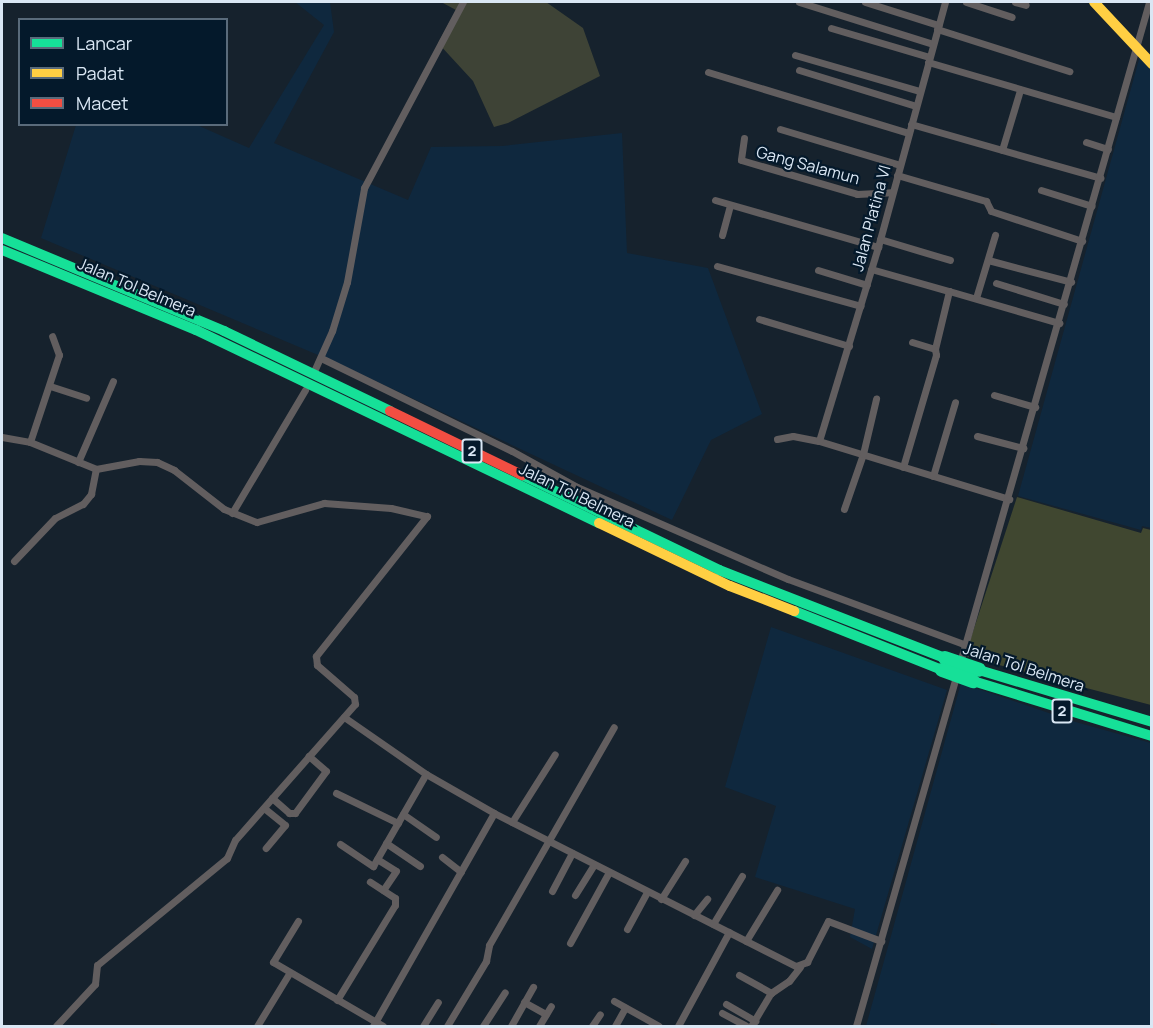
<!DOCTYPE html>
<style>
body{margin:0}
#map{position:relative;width:1153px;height:1028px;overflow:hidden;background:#16222d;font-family:Manrope,sans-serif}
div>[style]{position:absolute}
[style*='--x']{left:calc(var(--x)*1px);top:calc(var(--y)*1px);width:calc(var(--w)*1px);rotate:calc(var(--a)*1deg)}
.built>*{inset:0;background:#0f283e}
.green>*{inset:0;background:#3e4336}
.forest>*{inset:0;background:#404730}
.street>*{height:7px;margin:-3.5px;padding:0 3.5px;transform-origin:3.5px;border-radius:3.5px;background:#625e5f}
.fast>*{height:10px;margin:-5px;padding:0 5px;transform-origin:5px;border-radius:5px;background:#16e098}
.slow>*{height:10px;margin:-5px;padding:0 5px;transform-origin:5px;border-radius:5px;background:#ffcf43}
.jam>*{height:10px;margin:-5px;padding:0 5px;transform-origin:5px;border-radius:5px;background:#f24e42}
.fast-bridge>*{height:14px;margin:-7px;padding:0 7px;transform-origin:7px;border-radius:7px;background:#16e098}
span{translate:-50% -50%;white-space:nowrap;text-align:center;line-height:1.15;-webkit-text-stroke:4.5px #04192b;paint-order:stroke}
.shield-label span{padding:2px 4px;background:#04192b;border:2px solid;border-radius:4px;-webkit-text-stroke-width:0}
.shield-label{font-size:15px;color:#dae7f4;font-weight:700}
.street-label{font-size:16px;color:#dae7f4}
.frame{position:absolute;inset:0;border:3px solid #dae7f4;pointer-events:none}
.legend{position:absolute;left:18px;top:18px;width:210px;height:108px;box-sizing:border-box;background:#04192b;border:2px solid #5a6b7b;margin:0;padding:8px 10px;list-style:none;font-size:18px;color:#dae7f4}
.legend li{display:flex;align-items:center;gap:12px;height:30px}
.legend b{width:30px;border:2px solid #5a6b7b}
</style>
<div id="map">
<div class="built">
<i style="clip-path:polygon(295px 2px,330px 2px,334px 32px,274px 143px,408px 200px,431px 147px,502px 146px,622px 133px,627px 253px,708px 268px,762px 414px,711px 440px,672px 520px,337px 363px,41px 238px,76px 125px,197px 125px,249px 148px,324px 25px)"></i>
<i style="clip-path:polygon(1140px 56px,1152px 70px,1151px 528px,1142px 526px,1141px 530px,1018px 496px)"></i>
<i style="clip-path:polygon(771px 627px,947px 690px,872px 949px,850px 937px,855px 909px,755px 877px,776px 806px,725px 787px)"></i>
<i style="clip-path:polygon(961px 683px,1072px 721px,1151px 743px,1151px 1026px,1002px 1026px,991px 1023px,990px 1026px,866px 1026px)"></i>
</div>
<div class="green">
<i style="clip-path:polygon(441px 2px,546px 2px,583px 28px,600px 76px,508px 123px,494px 127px,473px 81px,438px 43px,456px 10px)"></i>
</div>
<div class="forest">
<i style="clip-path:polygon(1017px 497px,1141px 533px,1143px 528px,1151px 530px,1151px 705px,965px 656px)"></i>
</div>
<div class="street">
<i style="--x:799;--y:2;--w:140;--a:17.4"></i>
<i style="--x:865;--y:2;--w:77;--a:17.5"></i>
<i style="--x:966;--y:2;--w:48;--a:18.1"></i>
<i style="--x:1015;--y:2;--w:11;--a:15"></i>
<i style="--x:831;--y:28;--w:102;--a:16.5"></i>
<i style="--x:937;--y:29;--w:139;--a:17.7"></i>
<i style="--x:795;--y:55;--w:130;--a:16.1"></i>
<i style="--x:928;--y:62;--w:196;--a:16.3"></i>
<i style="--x:799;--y:70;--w:122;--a:17.1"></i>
<i style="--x:708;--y:72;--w:210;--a:16.9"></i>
<i style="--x:911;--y:124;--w:197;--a:15.9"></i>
<i style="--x:780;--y:129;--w:125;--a:16.7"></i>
<i style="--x:744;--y:138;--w:22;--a:98"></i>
<i style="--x:741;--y:160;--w:121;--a:16.3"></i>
<i style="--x:857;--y:194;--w:35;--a:-3"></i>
<i style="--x:1086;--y:142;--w:23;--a:18"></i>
<i style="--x:1002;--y:150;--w:63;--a:-73.3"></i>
<i style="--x:897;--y:175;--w:93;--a:16.3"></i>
<i style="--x:986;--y:201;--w:11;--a:63"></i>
<i style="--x:991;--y:211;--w:96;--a:18.2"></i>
<i style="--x:1041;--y:190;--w:53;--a:17.4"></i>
<i style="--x:715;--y:200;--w:170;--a:16.1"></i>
<i style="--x:722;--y:235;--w:31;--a:-75"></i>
<i style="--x:880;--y:239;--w:73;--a:16.7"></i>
<i style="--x:988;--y:260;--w:86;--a:14.8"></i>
<i style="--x:717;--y:266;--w:149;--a:15.5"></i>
<i style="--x:871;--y:269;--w:81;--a:15.8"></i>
<i style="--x:949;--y:291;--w:60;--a:103.6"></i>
<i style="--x:818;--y:270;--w:51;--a:17"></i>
<i style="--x:996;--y:283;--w:71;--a:17.2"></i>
<i style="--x:949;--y:291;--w:115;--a:16.2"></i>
<i style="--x:976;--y:298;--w:66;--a:-73.2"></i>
<i style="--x:759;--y:319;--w:94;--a:16.7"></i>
<i style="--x:321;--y:358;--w:212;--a:26"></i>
<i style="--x:512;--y:451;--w:74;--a:29"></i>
<i style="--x:577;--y:487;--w:230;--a:23.6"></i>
<i style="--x:788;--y:579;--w:190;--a:20.3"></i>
<i style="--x:315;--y:369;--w:42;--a:-65.9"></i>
<i style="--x:332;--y:331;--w:51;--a:-73"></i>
<i style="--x:347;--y:282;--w:96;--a:-79.7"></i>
<i style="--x:364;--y:188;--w:211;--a:-62"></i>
<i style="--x:50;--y:386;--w:38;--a:18"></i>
<i style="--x:994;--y:395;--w:43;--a:16.3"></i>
<i style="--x:977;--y:436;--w:48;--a:14.6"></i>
<i style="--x:2;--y:437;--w:28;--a:10"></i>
<i style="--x:30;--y:442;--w:71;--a:22.2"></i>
<i style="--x:96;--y:469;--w:44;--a:-10.5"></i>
<i style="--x:139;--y:461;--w:18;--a:3"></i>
<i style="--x:157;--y:462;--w:19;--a:25"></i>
<i style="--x:174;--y:470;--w:63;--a:38"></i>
<i style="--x:224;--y:509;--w:35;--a:22"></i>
<i style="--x:257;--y:522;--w:70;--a:-15.8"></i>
<i style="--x:324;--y:503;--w:67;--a:4.3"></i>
<i style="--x:391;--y:508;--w:37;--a:13"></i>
<i style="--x:427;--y:516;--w:179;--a:128.4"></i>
<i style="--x:316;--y:656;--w:9;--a:84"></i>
<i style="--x:317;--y:665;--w:49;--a:40.9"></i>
<i style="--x:354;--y:697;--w:7;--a:82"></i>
<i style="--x:355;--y:704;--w:181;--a:131.4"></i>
<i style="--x:235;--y:840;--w:20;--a:114"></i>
<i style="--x:227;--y:858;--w:168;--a:140.5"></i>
<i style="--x:97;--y:965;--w:19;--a:96"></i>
<i style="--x:95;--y:984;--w:57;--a:132.9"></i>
<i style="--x:777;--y:439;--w:16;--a:-11"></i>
<i style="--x:793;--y:436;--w:26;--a:11"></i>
<i style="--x:819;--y:441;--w:199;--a:17"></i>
<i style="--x:819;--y:441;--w:203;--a:-73.1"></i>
<i style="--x:878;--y:247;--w:254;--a:-74.7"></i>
<i style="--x:30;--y:442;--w:92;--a:-71.6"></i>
<i style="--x:59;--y:355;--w:20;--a:-110"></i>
<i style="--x:78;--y:462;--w:88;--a:-66.6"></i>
<i style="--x:903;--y:467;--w:117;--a:-73.6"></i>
<i style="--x:936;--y:355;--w:6;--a:-99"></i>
<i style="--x:935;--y:349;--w:24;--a:-163"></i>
<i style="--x:933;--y:476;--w:77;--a:-73.4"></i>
<i style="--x:844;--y:509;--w:58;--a:-70.9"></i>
<i style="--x:863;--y:454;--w:57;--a:-76.7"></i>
<i style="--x:232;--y:513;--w:143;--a:-59.3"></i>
<i style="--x:14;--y:561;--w:59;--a:-46.4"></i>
<i style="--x:55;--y:518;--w:31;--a:-27"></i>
<i style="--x:83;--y:504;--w:13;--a:-51"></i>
<i style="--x:91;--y:494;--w:25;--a:-79"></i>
<i style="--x:344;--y:717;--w:100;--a:34.8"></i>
<i style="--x:426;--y:774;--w:78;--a:29.8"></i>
<i style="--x:494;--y:813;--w:339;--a:26.9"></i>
<i style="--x:796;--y:966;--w:12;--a:-20"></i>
<i style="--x:807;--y:962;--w:46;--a:-62.9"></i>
<i style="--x:828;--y:921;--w:57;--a:20.7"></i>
<i style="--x:336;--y:793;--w:69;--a:25.8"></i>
<i style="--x:272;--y:798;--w:23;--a:41"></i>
<i style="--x:289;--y:813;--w:6;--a:0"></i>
<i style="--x:295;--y:813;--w:52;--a:-53.6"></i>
<i style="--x:326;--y:771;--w:23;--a:-139"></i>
<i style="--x:264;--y:808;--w:27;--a:39"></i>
<i style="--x:285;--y:825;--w:30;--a:130"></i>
<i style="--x:403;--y:814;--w:40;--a:34.9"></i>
<i style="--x:512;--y:822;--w:80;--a:-57.7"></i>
<i style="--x:386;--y:843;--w:41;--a:34.1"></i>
<i style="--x:340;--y:844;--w:40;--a:34"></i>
<i style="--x:373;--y:866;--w:106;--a:-60.1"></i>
<i style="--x:442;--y:857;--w:24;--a:38"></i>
<i style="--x:377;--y:859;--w:22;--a:32"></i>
<i style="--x:396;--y:871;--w:23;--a:124"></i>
<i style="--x:552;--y:891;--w:43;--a:-62.2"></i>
<i style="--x:575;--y:895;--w:36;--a:-58"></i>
<i style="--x:661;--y:899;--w:45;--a:-57.7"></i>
<i style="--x:694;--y:915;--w:21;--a:-51"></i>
<i style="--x:298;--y:921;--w:48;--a:121.4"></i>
<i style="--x:273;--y:962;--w:127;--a:30.2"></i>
<i style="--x:713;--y:924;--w:56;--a:-58.9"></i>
<i style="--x:627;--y:929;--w:42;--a:-61.6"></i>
<i style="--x:746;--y:941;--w:60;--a:-58.7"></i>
<i style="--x:570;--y:943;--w:81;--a:-61.2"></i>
<i style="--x:739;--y:975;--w:37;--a:29"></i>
<i style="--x:337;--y:1000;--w:111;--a:-58.6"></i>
<i style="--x:395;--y:905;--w:7;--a:-90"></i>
<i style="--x:395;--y:898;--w:30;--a:-147"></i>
<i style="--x:614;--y:1001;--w:51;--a:29.1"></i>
<i style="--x:524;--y:1002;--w:25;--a:29"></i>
<i style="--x:726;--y:1004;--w:34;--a:30"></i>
<i style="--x:722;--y:1013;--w:27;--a:28"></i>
<i style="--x:257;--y:1026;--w:63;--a:-58.6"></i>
<i style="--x:373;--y:1026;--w:245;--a:-60.4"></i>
<i style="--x:423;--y:1026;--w:28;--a:-58"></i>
<i style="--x:447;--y:1026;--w:76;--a:-59"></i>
<i style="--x:486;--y:961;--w:16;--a:-79"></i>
<i style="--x:489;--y:945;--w:251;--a:-60.2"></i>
<i style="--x:483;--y:1026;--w:40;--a:-57.1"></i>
<i style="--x:511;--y:1026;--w:45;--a:-60.6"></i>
<i style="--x:539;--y:1026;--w:23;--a:-59"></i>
<i style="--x:592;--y:1026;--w:14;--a:-56"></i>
<i style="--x:615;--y:1026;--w:21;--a:-61"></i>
<i style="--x:678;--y:1026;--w:107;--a:-61.5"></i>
<i style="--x:751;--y:1026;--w:39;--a:-59"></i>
<i style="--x:771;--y:993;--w:22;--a:-34"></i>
<i style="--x:789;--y:981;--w:18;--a:-52"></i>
<i style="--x:856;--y:1026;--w:1065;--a:-74.03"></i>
</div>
<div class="fast">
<i style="--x:2;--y:238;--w:241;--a:22.7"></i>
<i style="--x:224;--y:331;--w:184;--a:25.7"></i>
<i style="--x:2;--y:250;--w:210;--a:22.4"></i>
<i style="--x:196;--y:330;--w:447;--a:25.6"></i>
<i style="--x:522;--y:475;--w:219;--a:25.7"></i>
<i style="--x:719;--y:570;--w:243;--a:21.3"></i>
<i style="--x:794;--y:611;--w:159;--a:21.7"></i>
<i style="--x:979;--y:670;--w:181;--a:16.7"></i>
<i style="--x:973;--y:681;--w:187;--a:17.1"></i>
</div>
<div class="slow">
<i style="--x:1094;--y:2;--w:85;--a:46.9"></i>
<i style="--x:599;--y:523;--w:145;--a:25.7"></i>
<i style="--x:730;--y:586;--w:69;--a:21.3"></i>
</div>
<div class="jam">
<i style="--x:390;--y:411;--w:147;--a:25.9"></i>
</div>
<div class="fast-bridge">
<i style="--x:945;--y:658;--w:36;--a:19"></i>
<i style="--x:942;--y:670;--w:33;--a:20"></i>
</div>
<div class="shield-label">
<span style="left:472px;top:451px">2</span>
<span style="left:1062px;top:711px">2</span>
</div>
<div class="street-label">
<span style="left:808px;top:165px;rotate:15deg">Gang Salamun</span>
<span style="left:871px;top:218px;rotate:-75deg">Jalan Platina VI</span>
<span style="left:137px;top:287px;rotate:23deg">Jalan Tol Belmera</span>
<span style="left:577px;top:495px;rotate:26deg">Jalan Tol Belmera</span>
<span style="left:1024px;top:667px;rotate:18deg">Jalan Tol Belmera</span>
</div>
<div class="frame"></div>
<ul class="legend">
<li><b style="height:8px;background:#16e098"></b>Lancar</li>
<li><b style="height:8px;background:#ffcf43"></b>Padat</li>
<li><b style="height:8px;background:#f24e42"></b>Macet</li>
</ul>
</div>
